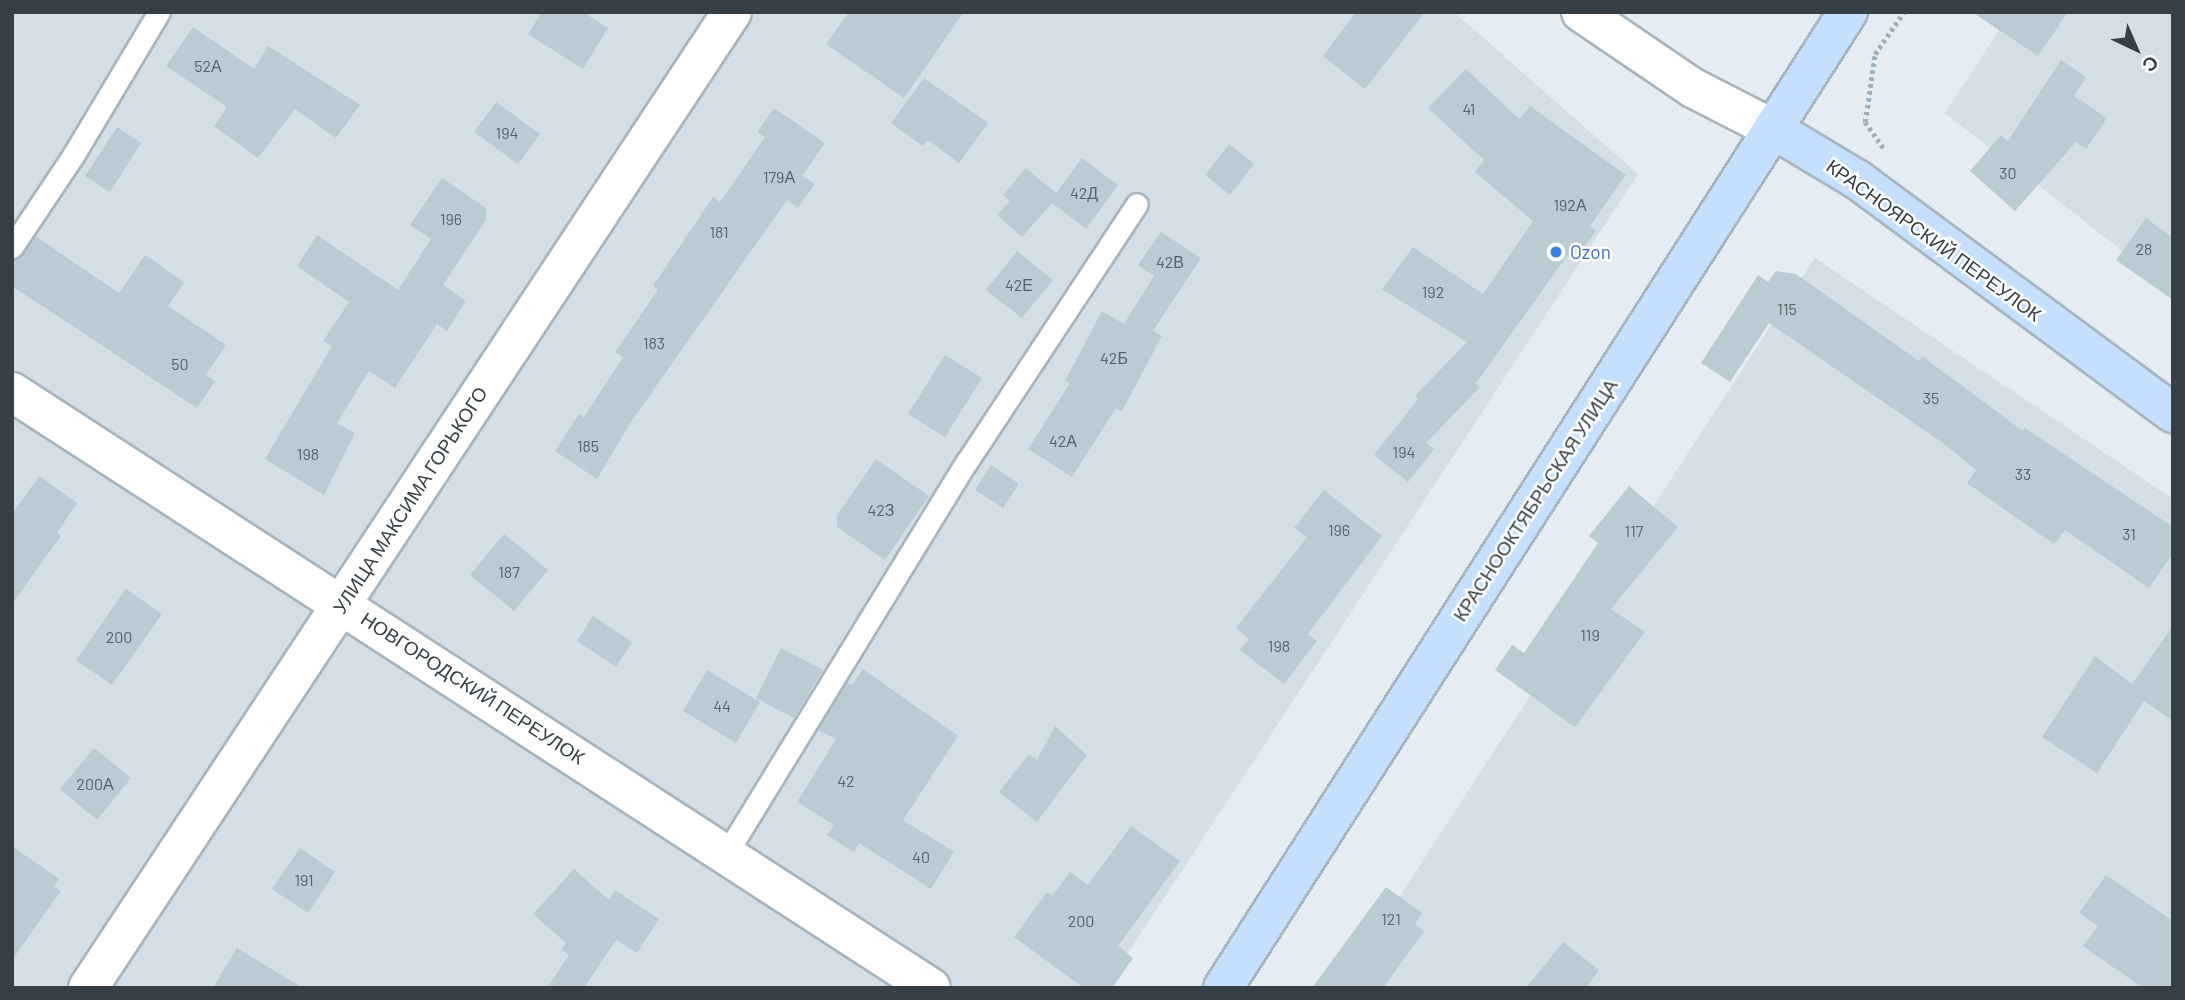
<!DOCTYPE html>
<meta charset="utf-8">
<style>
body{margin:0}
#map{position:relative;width:2185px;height:1000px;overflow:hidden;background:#e5ecf2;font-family:Barlow,sans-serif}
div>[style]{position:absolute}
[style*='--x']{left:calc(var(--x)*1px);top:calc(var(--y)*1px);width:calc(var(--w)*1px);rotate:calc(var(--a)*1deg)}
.residential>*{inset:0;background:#d3dee6}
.building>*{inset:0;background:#bbcbd4}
.path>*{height:4.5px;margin-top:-2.25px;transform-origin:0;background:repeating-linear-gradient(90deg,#99b0bf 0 3.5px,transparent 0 7px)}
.roads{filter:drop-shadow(2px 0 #a8b5be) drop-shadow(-2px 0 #a8b5be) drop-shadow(0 2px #a8b5be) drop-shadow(0 -2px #a8b5be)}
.lane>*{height:21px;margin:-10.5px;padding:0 10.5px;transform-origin:10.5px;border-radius:10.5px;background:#fff}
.street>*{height:38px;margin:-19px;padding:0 19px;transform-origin:19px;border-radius:19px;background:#fff}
.secondary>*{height:38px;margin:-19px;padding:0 19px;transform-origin:19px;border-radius:19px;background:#c4e0fe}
.dots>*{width:19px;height:19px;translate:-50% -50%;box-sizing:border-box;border:4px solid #fff;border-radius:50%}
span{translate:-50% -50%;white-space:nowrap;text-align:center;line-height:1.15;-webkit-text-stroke:5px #fff;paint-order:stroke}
.number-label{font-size:16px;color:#566269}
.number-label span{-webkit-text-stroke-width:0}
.street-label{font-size:19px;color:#353f45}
.shop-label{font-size:19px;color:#366cbe}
.left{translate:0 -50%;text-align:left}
.frame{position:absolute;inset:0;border:14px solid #353f45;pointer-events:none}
.north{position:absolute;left:2101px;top:14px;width:70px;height:70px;-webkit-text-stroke:5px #fff;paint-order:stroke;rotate:136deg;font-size:19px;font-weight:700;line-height:28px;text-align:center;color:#353f45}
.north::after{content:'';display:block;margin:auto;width:24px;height:32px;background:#353f45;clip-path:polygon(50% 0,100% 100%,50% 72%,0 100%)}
</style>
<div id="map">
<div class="residential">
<i style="clip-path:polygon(12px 12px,1454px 12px,1638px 174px,1105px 988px,12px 988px)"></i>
<i style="clip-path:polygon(2011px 12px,2173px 12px,2173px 290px,1945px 113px)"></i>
<i style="clip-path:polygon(1815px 258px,2173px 499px,2173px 988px,1340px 988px)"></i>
</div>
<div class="building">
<i style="clip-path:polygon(542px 12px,583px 12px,608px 28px,583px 69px,528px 34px)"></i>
<i style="clip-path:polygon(849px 12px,964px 12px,904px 98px,826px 44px)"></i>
<i style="clip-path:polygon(1356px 12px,1425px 12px,1365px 89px,1323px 56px)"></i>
<i style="clip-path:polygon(1972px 12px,2068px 12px,2038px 56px)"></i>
<i style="clip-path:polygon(193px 27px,254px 69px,268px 46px,360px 105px,336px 138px,295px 109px,258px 158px,214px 126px,227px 107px,166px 66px)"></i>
<i style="clip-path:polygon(2061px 60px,2086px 77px,2074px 96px,2107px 118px,2086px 149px,2076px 142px,2015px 211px,1970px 171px,2001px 135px,2008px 141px)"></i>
<i style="clip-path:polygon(1466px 69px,1519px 119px,1530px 106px,1626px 175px,1590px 226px,1596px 231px,1578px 254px,1572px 249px,1476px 383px,1480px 387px,1426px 443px,1434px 449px,1408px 482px,1374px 455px,1418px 399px,1415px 396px,1467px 342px,1382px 289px,1413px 247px,1483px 294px,1533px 221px,1475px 172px,1484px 160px,1428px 108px)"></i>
<i style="clip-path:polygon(924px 78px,988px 123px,959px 163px,928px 140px,923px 146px,891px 123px)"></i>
<i style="clip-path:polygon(496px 102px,540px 134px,518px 164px,474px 132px)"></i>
<i style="clip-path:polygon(774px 108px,825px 143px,802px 176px,815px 184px,798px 208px,787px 200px,631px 422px,597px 479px,555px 451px,579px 414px,584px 417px,623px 357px,615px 352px,658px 290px,653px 286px,713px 197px,720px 202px,765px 137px,757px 132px)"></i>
<i style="clip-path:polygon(117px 127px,141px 143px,110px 192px,85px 176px)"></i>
<i style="clip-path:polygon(1229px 144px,1254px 164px,1230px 195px,1205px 175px)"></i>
<i style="clip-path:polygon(1082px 158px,1118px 185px,1086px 229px,1052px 203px,1022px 237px,997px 215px,1010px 201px,1003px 195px,1026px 168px,1056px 193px)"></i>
<i style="clip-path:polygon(442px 178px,486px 208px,486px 220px,443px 285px,466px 301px,447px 331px,437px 324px,395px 388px,369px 371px,337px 423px,355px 433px,324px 495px,265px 459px,332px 346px,323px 341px,349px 302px,297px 266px,317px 235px,398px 290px,431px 239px,410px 225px)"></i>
<i style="clip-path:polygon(2146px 218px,2173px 238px,2173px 300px,2116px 260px)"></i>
<i style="clip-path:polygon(1161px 232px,1201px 258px,1153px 331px,1162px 336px,1122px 411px,1116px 408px,1072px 477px,1028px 449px,1070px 383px,1065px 381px,1102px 311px,1124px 324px,1154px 276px,1138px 265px)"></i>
<i style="clip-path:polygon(35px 236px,119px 293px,145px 255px,184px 282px,168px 306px,226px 345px,206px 375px,215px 381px,197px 408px,12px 286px,12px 260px,22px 255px)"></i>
<i style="clip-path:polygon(1017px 251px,1053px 280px,1022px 318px,986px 290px)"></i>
<i style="clip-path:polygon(1776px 271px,1796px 274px,1919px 361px,1922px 356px,2023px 431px,2025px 428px,2173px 527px,2173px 553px,2149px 588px,2065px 530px,2054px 544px,1967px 483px,1976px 470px,1943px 443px,1769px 323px,1730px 382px,1701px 363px,1758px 275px,1768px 282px)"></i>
<i style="clip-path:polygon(945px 355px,982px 378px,945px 437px,908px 414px)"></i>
<i style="clip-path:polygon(876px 459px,929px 496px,885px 560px,837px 527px,837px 515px)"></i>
<i style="clip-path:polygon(991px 465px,1019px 484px,1003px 508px,975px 490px)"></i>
<i style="clip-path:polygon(39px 476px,77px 503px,57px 533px,61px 536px,12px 604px,12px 514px)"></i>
<i style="clip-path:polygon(1629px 486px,1678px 527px,1611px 609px,1645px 632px,1575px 727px,1495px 670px,1512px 645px,1524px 653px,1598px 543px,1589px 536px)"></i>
<i style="clip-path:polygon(1324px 490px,1382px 536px,1308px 634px,1317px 641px,1284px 684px,1240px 650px,1249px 639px,1236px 628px,1307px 537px,1294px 528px)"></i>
<i style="clip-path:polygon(504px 534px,548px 570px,514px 611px,470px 575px)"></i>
<i style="clip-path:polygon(126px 589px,162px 614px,112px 685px,76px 660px)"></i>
<i style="clip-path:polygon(593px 616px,632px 642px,616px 667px,577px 641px)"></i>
<i style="clip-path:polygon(2173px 626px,2173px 721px,2144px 701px,2097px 773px,2042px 737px,2095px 656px,2132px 684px)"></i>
<i style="clip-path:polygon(781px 648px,823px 670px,794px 718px,756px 698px)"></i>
<i style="clip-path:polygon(863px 669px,958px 736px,903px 820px,954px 852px,931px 889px,859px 843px,854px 852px,827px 835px,834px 825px,797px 802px,836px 739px,818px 730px,847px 682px,852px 685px)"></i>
<i style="clip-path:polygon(707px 670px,760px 702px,736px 743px,683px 711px)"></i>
<i style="clip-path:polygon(1055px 726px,1087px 755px,1037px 822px,999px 792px,1029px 754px,1037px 760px)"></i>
<i style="clip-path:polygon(94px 748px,131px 778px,97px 820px,60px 789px)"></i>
<i style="clip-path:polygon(1131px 826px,1180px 861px,1118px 946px,1133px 958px,1112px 988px,1084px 988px,1014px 937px,1047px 892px,1052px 896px,1070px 872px,1088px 885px)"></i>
<i style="clip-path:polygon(12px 846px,59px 879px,54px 887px,61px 891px,12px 960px)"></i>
<i style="clip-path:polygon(300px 848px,335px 872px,308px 913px,272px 889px)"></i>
<i style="clip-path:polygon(574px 869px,609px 900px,615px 890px,659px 919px,637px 953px,616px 940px,584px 988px,547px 988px,569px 955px,561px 950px,566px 943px,533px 914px)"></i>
<i style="clip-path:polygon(2106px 875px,2173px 921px,2173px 988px,2143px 988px,2083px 946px,2098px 926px,2079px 913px)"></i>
<i style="clip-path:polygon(1386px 887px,1422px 913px,1415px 924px,1424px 931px,1383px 988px,1312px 988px)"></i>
<i style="clip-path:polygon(1563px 942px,1599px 970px,1586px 988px,1526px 988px)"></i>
<i style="clip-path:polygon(237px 948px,303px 988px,213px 988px)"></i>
</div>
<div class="path">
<i style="--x:1883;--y:148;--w:32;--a:-125"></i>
<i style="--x:1865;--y:122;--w:69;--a:-81.6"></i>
<i style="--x:1875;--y:54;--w:51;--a:-55.4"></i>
</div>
<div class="roads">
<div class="lane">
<i style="--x:12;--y:247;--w:112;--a:-56.3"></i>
<i style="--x:74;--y:154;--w:165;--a:-59.1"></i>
<i style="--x:726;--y:854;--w:459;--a:-58.5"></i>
<i style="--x:966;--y:463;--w:310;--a:-56.6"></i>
</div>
<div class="street">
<i style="--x:1581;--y:12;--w:135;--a:34.2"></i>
<i style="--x:1693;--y:88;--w:90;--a:27.1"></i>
<i style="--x:12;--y:392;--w:1095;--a:32.96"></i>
<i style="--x:88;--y:988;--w:1169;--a:-56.58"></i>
</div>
<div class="secondary">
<i style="--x:1773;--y:129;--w:99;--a:31"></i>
<i style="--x:1858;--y:180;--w:392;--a:36.5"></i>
<i style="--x:1223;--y:988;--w:1159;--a:-57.37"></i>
</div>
</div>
<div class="dots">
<i style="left:1556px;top:252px;background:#3f7fe0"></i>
</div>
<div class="number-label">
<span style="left:208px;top:66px">52А</span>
<span style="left:1469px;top:109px">41</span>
<span style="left:507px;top:133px">194</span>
<span style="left:2008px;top:173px">30</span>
<span style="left:779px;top:177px">179А</span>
<span style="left:1084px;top:193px">42Д</span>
<span style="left:1570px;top:205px">192А</span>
<span style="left:451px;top:219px">196</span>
<span style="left:719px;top:232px">181</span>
<span style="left:2144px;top:249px">28</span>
<span style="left:1170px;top:262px">42В</span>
<span style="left:1019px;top:285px">42Е</span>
<span style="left:1433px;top:292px">192</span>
<span style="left:1787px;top:309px">115</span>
<span style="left:654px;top:343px">183</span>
<span style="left:1114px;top:358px">42Б</span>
<span style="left:180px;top:364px">50</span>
<span style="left:1931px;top:398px">35</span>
<span style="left:1063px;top:441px">42А</span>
<span style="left:588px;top:446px">185</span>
<span style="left:1404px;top:452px">194</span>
<span style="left:308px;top:454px">198</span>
<span style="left:2023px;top:474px">33</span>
<span style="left:881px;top:510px">42З</span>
<span style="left:1339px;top:530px">196</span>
<span style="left:1634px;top:531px">117</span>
<span style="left:2129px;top:534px">31</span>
<span style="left:509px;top:572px">187</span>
<span style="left:1590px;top:635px">119</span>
<span style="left:119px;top:637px">200</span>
<span style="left:1279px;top:646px">198</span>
<span style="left:722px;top:706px">44</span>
<span style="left:846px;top:781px">42</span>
<span style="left:95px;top:784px">200А</span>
<span style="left:921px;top:857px">40</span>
<span style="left:304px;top:880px">191</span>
<span style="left:1391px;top:919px">121</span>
<span style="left:1081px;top:921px">200</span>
</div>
<div class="street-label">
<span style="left:1934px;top:240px;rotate:36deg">КРАСНОЯРСКИЙ ПЕРЕУЛОК</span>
<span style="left:410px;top:500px;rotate:-57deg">УЛИЦА МАКСИМА ГОРЬКОГО</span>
<span style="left:1535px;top:500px;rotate:-57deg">КРАСНООКТЯБРЬСКАЯ УЛИЦА</span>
<span style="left:473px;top:688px;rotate:33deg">НОВГОРОДСКИЙ ПЕРЕУЛОК</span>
</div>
<div class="shop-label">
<span class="left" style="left:1570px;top:252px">Ozon</span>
</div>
<div class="frame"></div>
<div class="north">С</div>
</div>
